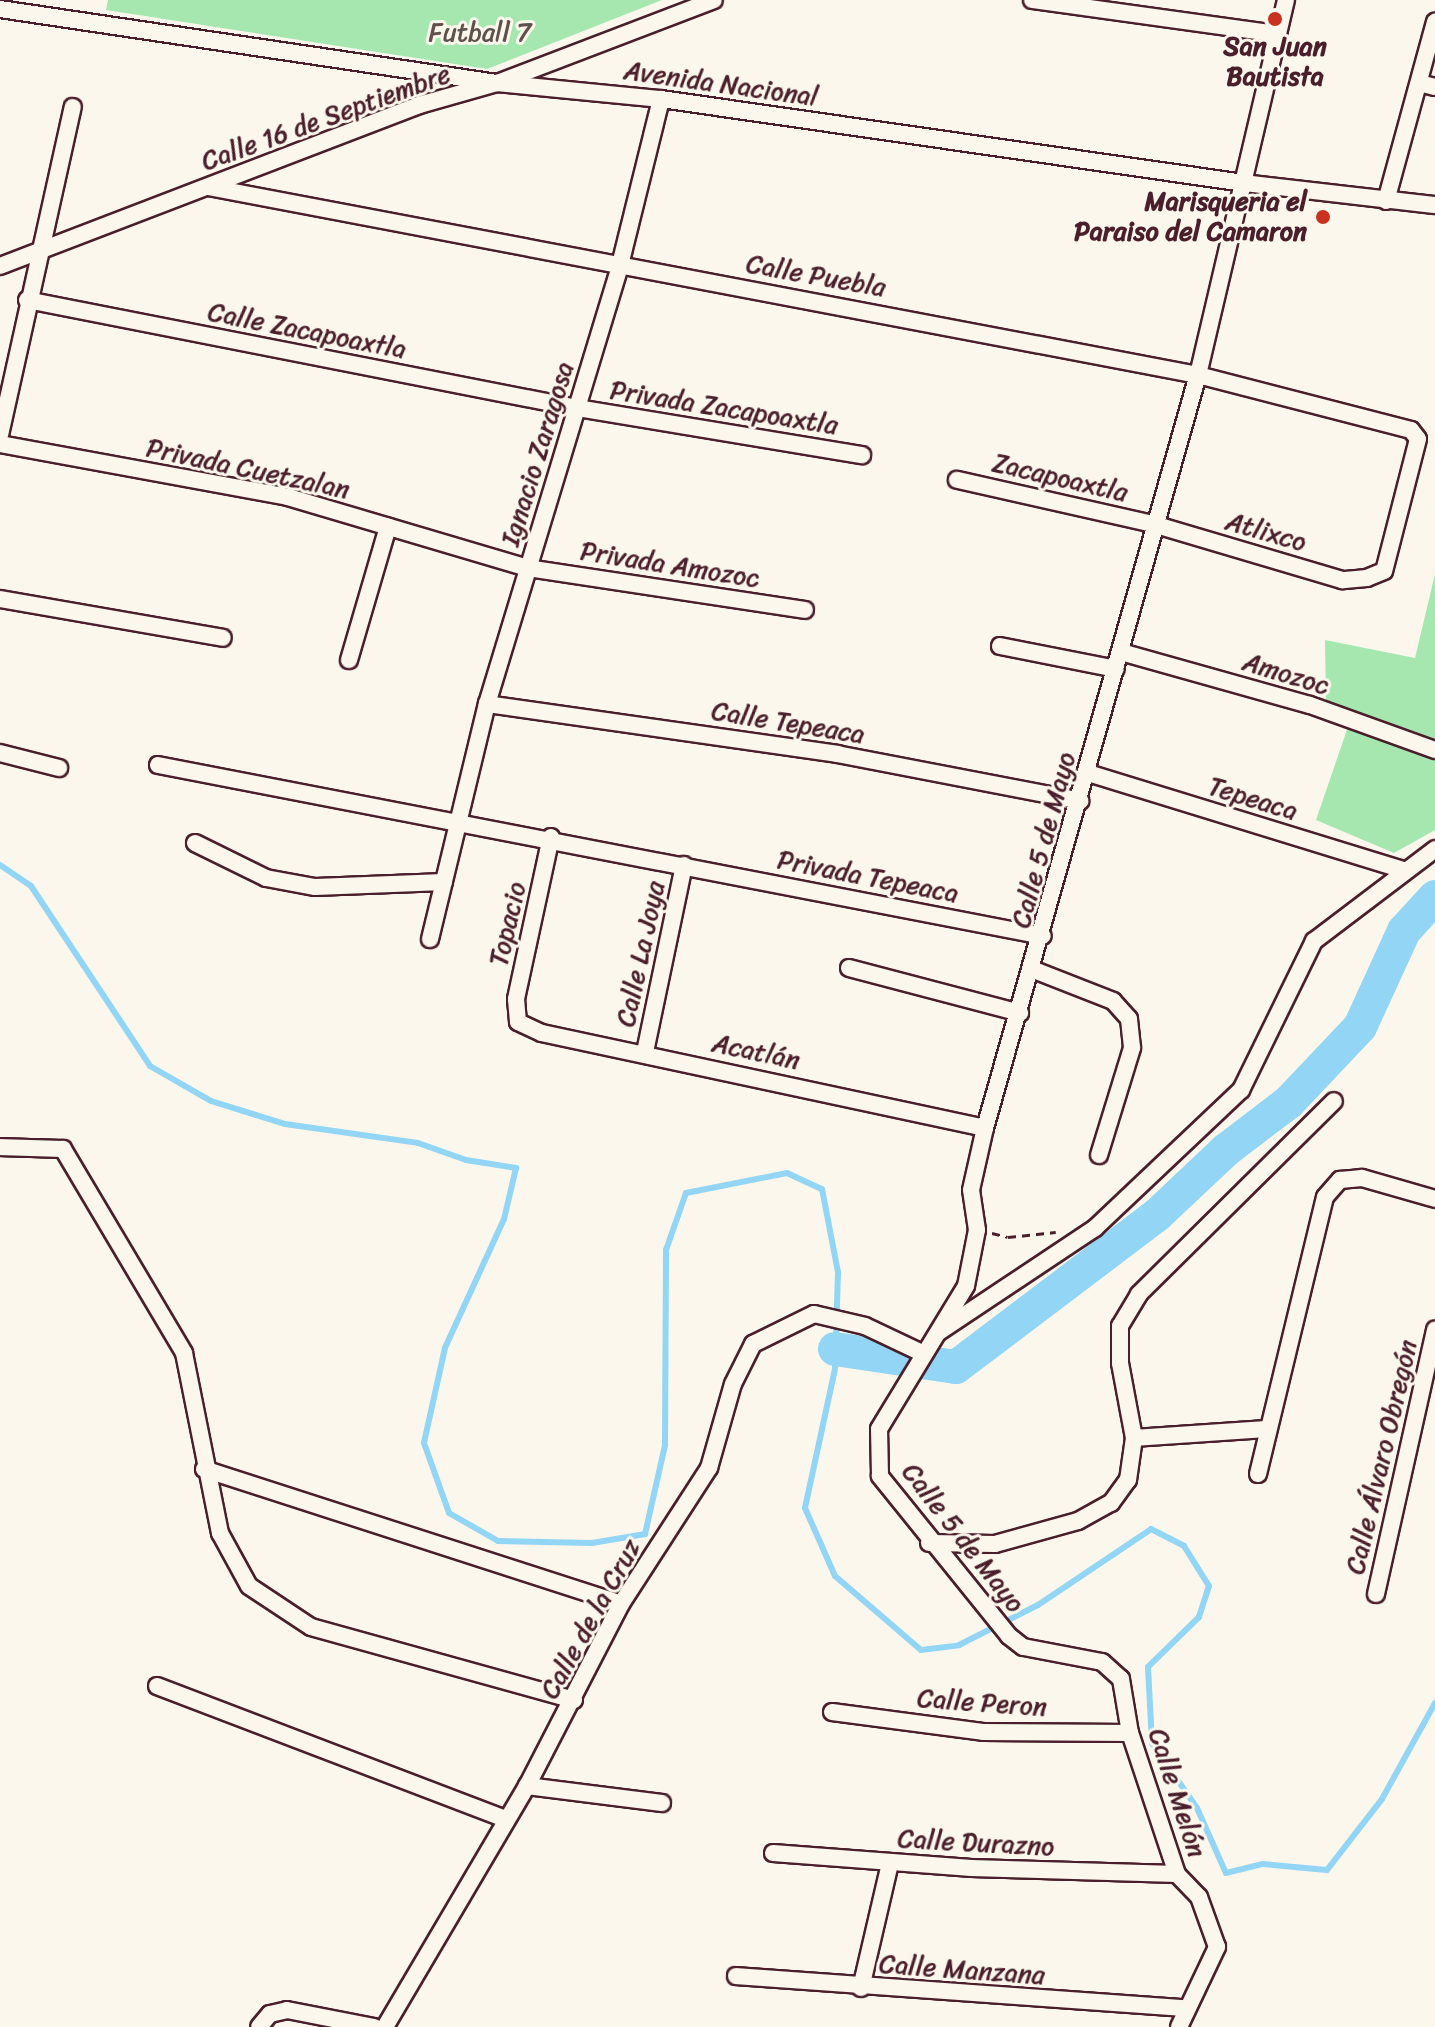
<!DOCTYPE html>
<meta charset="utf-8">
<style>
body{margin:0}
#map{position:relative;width:1435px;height:2027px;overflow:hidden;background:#fbf7ec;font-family:Sriracha,sans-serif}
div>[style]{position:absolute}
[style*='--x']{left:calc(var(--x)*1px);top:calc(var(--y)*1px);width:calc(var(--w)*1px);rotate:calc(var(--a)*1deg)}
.green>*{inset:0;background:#a6e7b0}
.stream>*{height:6px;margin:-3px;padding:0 3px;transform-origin:3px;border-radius:3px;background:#92d5f4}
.river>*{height:34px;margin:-17px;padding:0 17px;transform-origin:17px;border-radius:17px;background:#92d5f4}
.path>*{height:3px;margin-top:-1.5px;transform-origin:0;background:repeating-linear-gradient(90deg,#4a1f2b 0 8px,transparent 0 14px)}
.roads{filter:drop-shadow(2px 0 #4a1f2b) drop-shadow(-2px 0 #4a1f2b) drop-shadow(0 2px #4a1f2b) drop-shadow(0 -2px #4a1f2b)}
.street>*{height:16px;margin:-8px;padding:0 8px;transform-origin:8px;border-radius:8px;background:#fbf7ec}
.dots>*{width:22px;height:22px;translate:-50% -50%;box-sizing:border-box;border:4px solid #fbf7ec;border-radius:50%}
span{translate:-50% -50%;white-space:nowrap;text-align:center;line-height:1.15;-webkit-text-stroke:6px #fbf7ec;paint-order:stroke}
.park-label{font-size:26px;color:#61514c}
.poi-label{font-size:26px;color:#4a1f2b;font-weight:700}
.right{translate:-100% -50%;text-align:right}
.street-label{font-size:26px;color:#4a1f2b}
</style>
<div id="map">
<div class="green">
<i style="clip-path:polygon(108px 0,662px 0,487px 69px,106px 10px)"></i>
<i style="clip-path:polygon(1435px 574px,1435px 830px,1394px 853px,1316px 820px,1352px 715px,1326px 704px,1325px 640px,1415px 658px)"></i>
</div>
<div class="stream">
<i style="--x:0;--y:865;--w:37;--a:34"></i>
<i style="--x:31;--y:886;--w:216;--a:56.5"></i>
<i style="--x:150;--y:1066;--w:70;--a:29.8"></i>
<i style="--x:211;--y:1101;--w:77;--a:17.3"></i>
<i style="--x:285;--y:1124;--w:134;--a:8.1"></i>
<i style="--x:418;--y:1143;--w:51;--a:19.5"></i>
<i style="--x:466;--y:1160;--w:51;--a:9.1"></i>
<i style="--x:516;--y:1168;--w:52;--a:103.2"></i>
<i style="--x:504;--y:1219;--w:142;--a:114.6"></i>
<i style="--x:445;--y:1348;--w:97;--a:102.5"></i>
<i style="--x:424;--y:1443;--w:74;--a:70.3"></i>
<i style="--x:449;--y:1513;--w:56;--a:29.7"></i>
<i style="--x:498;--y:1541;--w:94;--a:1.2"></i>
<i style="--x:592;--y:1543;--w:54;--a:-9.6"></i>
<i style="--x:645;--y:1534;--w:91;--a:-77.3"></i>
<i style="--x:665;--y:1445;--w:195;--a:-89.7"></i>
<i style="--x:666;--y:1250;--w:60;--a:-70.7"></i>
<i style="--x:686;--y:1193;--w:103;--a:-11.2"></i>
<i style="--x:787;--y:1173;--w:38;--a:25"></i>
<i style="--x:822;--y:1189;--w:85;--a:79.1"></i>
<i style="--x:838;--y:1272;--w:97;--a:91.8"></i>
<i style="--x:835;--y:1369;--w:142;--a:102.2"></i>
<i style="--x:805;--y:1508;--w:74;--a:66.2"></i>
<i style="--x:835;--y:1576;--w:113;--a:40.7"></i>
<i style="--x:921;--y:1650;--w:38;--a:-7"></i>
<i style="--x:959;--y:1645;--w:89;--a:-26.9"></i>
<i style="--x:1038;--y:1605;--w:136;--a:-33.9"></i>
<i style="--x:1151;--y:1529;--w:37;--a:27"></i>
<i style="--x:1184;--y:1546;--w:47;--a:58"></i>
<i style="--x:1209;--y:1586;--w:33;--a:108"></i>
<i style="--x:1199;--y:1617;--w:71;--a:135.6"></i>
<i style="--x:1148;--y:1667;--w:76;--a:87"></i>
<i style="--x:1152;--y:1743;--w:79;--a:55.3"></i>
<i style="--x:1197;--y:1808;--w:71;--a:66"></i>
<i style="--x:1226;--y:1873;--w:38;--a:-14"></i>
<i style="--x:1263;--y:1864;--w:64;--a:5.4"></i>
<i style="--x:1327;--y:1870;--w:90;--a:-52.2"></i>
<i style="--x:1382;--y:1799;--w:110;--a:-61.1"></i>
</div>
<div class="river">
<i style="--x:835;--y:1349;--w:122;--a:8.5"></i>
<i style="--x:956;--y:1367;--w:252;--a:-37.1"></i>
<i style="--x:1157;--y:1215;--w:95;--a:-43.3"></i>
<i style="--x:1226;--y:1150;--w:79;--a:-37.3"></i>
<i style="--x:1289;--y:1102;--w:103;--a:-46.6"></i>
<i style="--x:1360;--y:1027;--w:106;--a:-65.4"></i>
<i style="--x:1404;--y:931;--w:46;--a:-47.6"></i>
</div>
<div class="path">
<i style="--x:992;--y:1233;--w:16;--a:14"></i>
<i style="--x:1008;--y:1237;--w:48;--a:-5.9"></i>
</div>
<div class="roads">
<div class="street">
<i style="--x:1032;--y:0;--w:248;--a:7.9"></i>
<i style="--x:0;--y:9;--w:502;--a:8.47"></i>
<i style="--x:497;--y:83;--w:165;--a:5.6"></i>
<i style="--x:661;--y:99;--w:589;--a:8.2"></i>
<i style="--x:1244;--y:183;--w:192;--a:6.6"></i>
<i style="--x:1419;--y:83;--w:16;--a:14"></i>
<i style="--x:208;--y:187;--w:1008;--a:10.75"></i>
<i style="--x:1198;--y:375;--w:220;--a:14.5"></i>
<i style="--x:1411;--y:430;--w:11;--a:52"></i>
<i style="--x:1418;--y:439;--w:136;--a:104.4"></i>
<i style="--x:1384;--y:571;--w:18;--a:158"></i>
<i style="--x:1367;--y:578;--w:25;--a:175"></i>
<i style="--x:1342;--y:580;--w:197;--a:-163.5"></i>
<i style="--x:1153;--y:524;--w:201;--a:-167.3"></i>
<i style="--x:1386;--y:201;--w:186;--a:-74.7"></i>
<i style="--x:0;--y:266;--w:449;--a:-21"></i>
<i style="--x:419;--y:105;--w:81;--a:-15.8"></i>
<i style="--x:497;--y:83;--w:232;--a:-20.9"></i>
<i style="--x:27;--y:300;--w:561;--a:11.11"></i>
<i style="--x:577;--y:408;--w:289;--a:9.4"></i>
<i style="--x:0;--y:435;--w:336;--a:-77.5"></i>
<i style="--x:0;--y:444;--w:293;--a:10.4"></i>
<i style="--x:288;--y:497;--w:250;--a:16.5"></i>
<i style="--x:528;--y:568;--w:280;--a:8.6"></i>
<i style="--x:0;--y:599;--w:226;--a:9.9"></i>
<i style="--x:1000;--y:646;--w:118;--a:11.2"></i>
<i style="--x:1121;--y:652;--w:196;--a:15.7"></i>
<i style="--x:1310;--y:705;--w:133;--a:19.8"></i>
<i style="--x:349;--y:660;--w:139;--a:-73.7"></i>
<i style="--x:487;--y:704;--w:354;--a:8.1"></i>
<i style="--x:837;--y:754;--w:248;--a:10.9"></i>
<i style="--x:0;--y:753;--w:61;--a:14.3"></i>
<i style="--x:158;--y:765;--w:901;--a:10.94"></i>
<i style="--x:1088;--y:773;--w:330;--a:17.1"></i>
<i style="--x:551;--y:837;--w:166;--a:102.2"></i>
<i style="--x:516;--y:999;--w:23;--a:85"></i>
<i style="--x:518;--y:1022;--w:26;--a:25"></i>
<i style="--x:542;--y:1033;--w:453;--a:12.1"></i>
<i style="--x:195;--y:843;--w:79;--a:26.2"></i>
<i style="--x:266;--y:878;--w:50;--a:10.4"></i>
<i style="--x:315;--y:887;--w:129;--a:-2.2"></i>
<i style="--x:430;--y:939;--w:242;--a:-76.4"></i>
<i style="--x:487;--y:704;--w:459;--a:-73.1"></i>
<i style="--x:620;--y:265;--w:171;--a:-76.1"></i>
<i style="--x:849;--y:968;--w:177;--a:14.7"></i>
<i style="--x:1034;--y:970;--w:85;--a:21.4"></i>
<i style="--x:1113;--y:1001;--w:24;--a:48"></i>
<i style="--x:1129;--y:1019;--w:29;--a:84"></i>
<i style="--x:1132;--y:1048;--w:112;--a:107.1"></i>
<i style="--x:645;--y:1052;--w:191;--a:-78.2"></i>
<i style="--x:0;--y:1147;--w:63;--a:1.8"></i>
<i style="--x:63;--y:1149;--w:237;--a:59.3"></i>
<i style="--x:184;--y:1353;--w:184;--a:78.7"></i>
<i style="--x:220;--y:1533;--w:60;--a:61.3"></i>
<i style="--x:249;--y:1586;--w:74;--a:33.5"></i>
<i style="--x:311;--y:1627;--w:273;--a:15.5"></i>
<i style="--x:939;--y:1332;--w:187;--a:-33.7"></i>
<i style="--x:1095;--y:1228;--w:201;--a:-43.4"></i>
<i style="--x:1241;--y:1090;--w:166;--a:-63.9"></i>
<i style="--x:1314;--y:941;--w:152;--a:-37.2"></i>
<i style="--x:1134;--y:1438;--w:132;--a:-3.9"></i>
<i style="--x:204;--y:1469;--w:438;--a:17.9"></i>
<i style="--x:1258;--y:1474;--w:285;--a:-76.4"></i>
<i style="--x:1325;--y:1197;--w:23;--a:-49"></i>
<i style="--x:1340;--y:1180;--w:22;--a:-5"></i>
<i style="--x:1362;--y:1178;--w:76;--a:16"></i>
<i style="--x:929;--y:1543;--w:66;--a:0.9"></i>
<i style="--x:995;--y:1544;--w:86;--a:-15.5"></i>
<i style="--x:1078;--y:1521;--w:38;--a:-29"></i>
<i style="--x:1111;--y:1503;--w:29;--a:-54"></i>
<i style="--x:1128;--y:1480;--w:42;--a:-81.9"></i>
<i style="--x:1134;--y:1438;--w:76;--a:-100.6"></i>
<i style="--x:1120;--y:1363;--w:37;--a:-90"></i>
<i style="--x:1120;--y:1326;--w:37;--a:-59"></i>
<i style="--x:1139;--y:1294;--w:274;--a:-44.7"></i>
<i style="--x:1376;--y:1594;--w:271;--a:-77.4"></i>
<i style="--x:157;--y:1686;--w:373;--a:20.9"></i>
<i style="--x:832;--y:1712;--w:152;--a:7.5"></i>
<i style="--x:983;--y:1732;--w:147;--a:0.4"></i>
<i style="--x:527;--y:1786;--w:136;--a:7.2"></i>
<i style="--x:773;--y:1853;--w:199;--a:4.3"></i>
<i style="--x:971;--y:1868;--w:206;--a:1.7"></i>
<i style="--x:736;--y:1976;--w:452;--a:4.1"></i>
<i style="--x:861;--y:1988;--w:128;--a:-76.9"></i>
<i style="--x:259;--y:2027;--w:17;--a:-50"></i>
<i style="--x:270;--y:2014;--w:17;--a:-13"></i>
<i style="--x:287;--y:2010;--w:89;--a:11.1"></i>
<i style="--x:385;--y:2027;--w:280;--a:-59.5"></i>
<i style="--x:527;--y:1786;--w:205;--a:-62.7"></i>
<i style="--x:621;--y:1604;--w:162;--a:-57.1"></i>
<i style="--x:709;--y:1468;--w:87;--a:-74.1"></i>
<i style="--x:733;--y:1384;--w:45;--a:-63.4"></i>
<i style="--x:753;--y:1344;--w:68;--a:-26.2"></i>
<i style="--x:814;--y:1314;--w:52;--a:13.2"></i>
<i style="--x:865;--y:1326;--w:63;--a:25.3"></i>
<i style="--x:1179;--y:2027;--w:89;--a:-64.6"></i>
<i style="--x:1217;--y:1947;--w:53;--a:-109.8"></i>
<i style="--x:1199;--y:1897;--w:32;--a:-134"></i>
<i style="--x:1177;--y:1874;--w:149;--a:-108.4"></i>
<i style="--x:1130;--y:1733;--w:55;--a:-99.5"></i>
<i style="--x:1121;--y:1679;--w:25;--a:-138"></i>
<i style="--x:1102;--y:1662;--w:80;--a:-169.2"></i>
<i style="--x:1023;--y:1647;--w:18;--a:-142"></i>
<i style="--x:1009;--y:1636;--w:206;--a:-128.9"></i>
<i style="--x:880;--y:1476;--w:47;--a:-91.2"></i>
<i style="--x:879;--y:1429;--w:167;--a:-58.7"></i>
<i style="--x:966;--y:1286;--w:57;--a:-78.9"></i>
<i style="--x:977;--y:1230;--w:40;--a:-98.5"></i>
<i style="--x:971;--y:1190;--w:64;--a:-77.3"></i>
<i style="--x:985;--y:1128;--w:783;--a:-74.21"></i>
<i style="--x:1198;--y:375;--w:385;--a:-76.8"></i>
</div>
</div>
<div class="dots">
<i style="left:1275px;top:19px;background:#c8321e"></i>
<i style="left:1323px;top:217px;background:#c8321e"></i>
</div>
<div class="park-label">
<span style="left:480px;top:33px">Futball 7</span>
</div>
<div class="poi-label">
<span style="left:1275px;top:62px">San Juan<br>Bautista</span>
<span class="right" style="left:1307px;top:217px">Marisqueria el<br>Paraiso del Camaron</span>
</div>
<div class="street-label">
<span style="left:721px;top:84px;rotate:8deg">Avenida Nacional</span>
<span style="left:326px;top:118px;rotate:-20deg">Calle 16 de Septiembre</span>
<span style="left:816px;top:276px;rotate:10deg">Calle Puebla</span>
<span style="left:307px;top:331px;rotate:11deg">Calle Zacapoaxtla</span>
<span style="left:724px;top:408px;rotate:9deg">Privada Zacapoaxtla</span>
<span style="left:538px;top:454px;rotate:-73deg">Ignacio Zaragosa</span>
<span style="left:248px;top:469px;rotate:12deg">Privada Cuetzalan</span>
<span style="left:1060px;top:478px;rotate:13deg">Zacapoaxtla</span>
<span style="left:1266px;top:532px;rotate:16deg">Atlixco</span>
<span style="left:670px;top:565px;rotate:9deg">Privada Amozoc</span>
<span style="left:1286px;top:674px;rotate:17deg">Amozoc</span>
<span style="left:788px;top:723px;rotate:9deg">Calle Tepeaca</span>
<span style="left:1253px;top:799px;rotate:17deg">Tepeaca</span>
<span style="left:1044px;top:840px;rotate:-75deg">Calle 5 de Mayo</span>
<span style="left:868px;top:877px;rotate:11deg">Privada Tepeaca</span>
<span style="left:508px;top:924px;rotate:-77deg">Topacio</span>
<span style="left:641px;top:954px;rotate:-78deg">Calle La Joya</span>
<span style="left:756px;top:1052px;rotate:12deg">Acatlán</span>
<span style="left:1382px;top:1457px;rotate:-77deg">Calle Álvaro Obregón</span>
<span style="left:963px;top:1538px;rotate:52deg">Calle 5 de Mayo</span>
<span style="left:591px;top:1619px;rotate:-61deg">Calle de la Cruz</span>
<span style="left:982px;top:1703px;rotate:4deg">Calle Peron</span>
<span style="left:1177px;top:1793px;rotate:72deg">Calle Melón</span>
<span style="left:976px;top:1843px;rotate:3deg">Calle Durazno</span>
<span style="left:962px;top:1970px;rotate:4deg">Calle Manzana</span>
</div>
</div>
